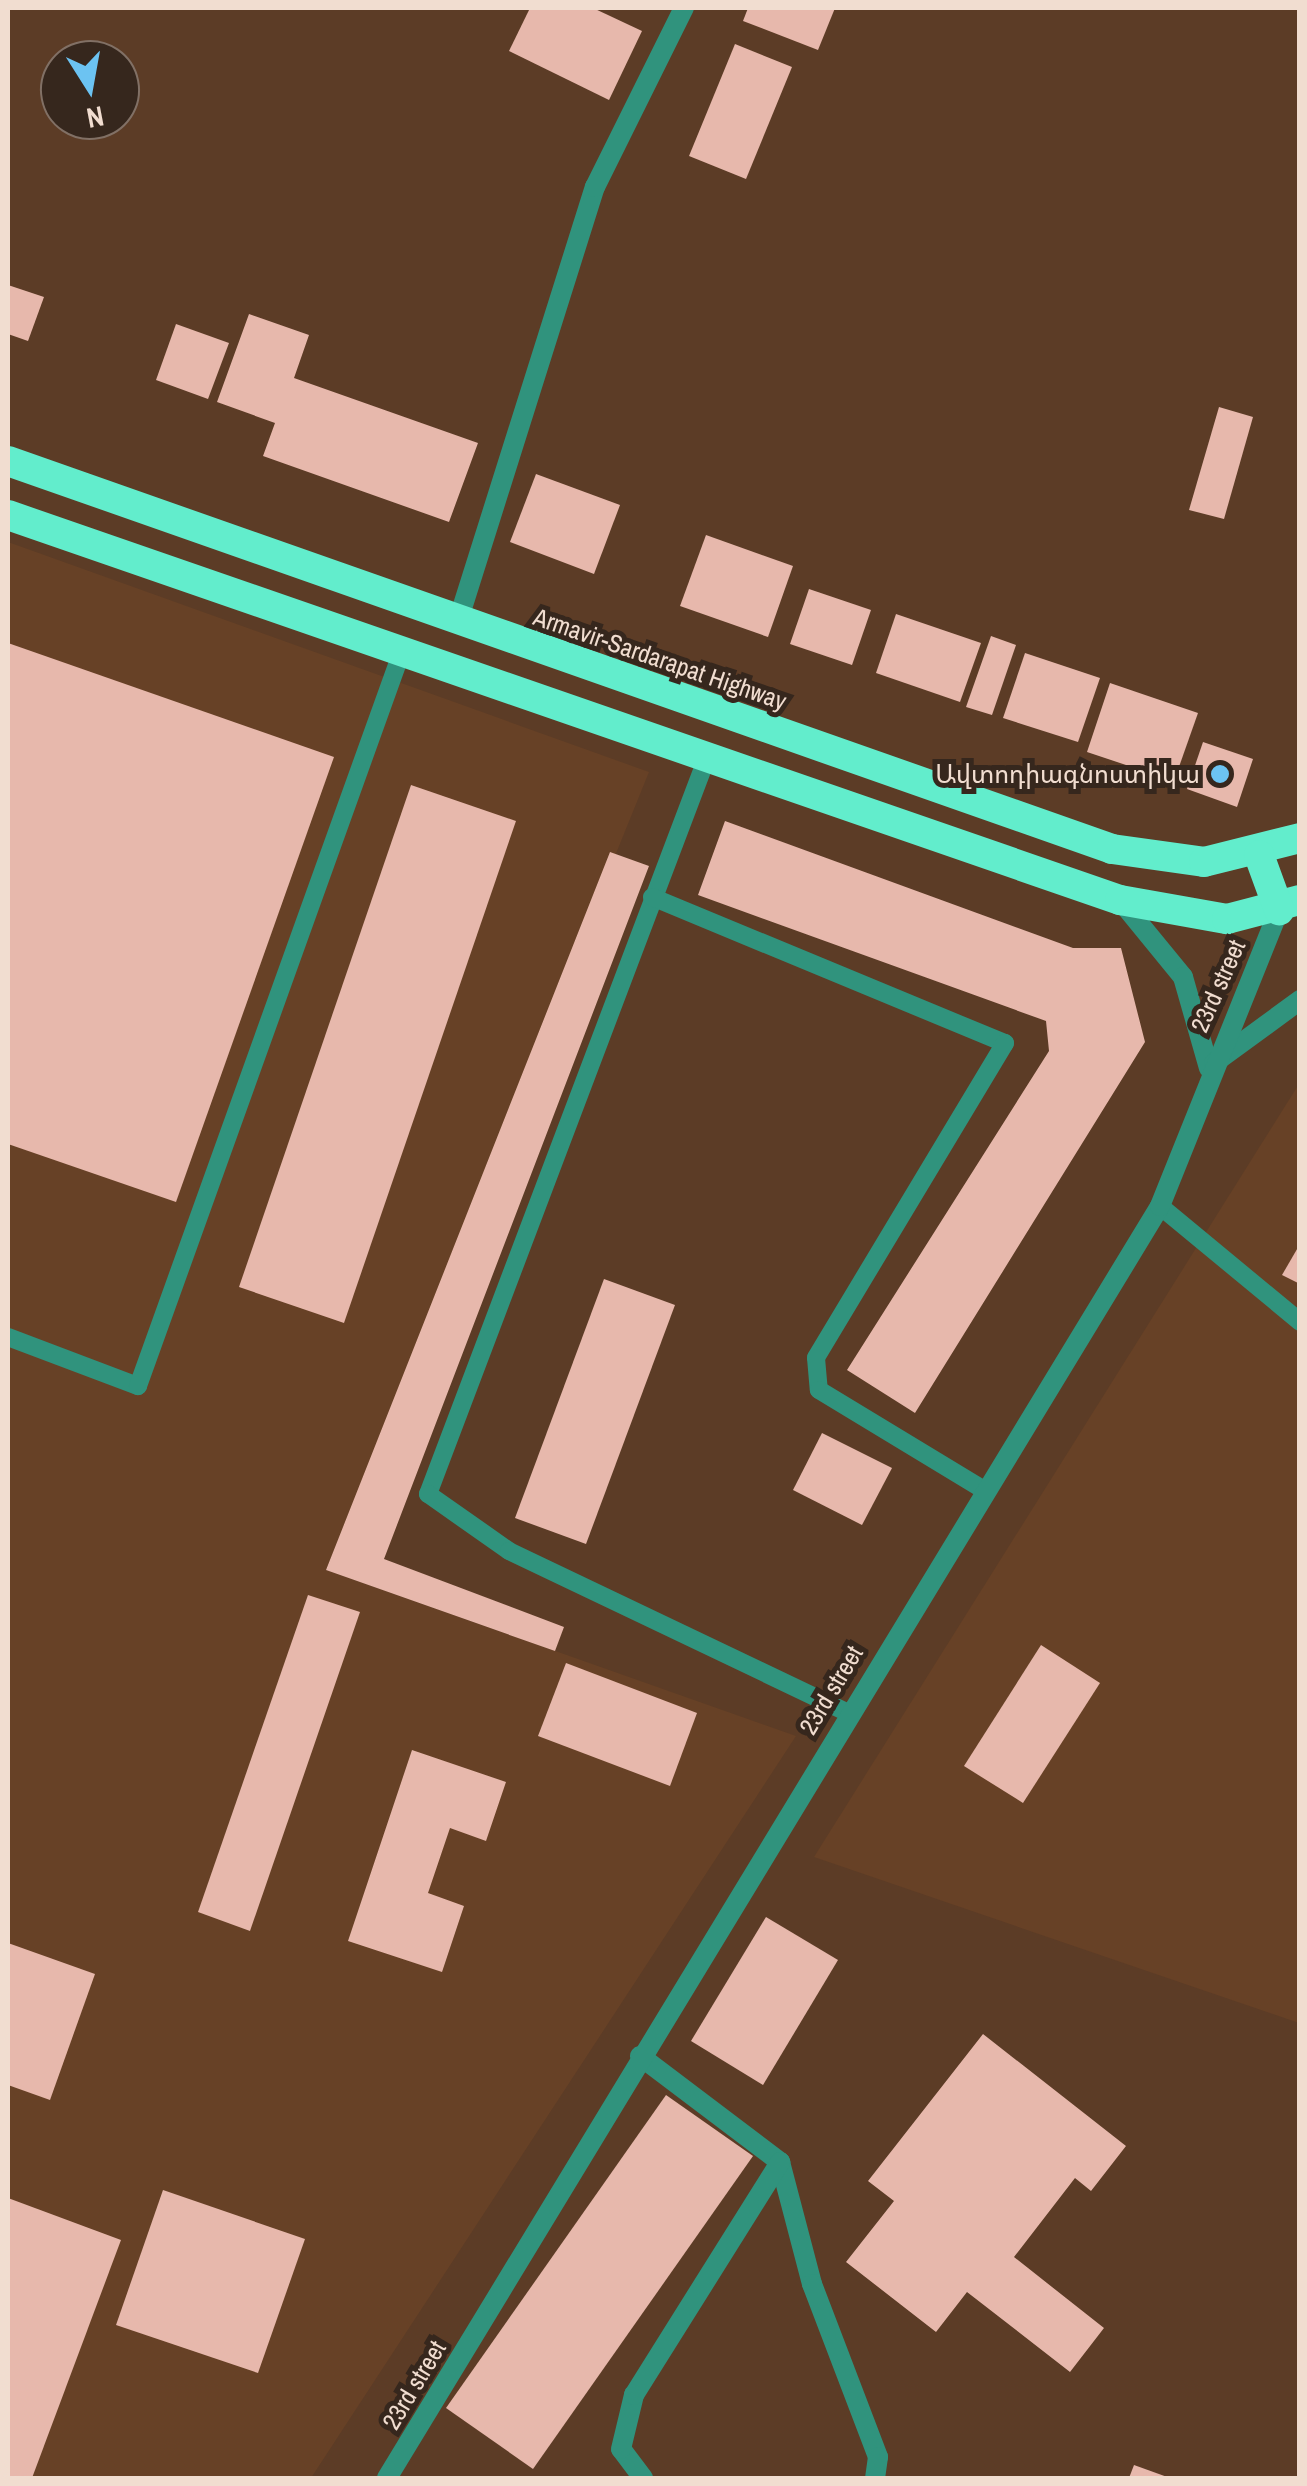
<!DOCTYPE html>
<meta charset="utf-8">
<style>
body{margin:0}
#map{position:relative;width:1307px;height:2486px;overflow:hidden;background:#5c3c26;font-family:"Archivo Narrow","Noto Sans Armenian",sans-serif}
div>[style]{position:absolute}
[style*='--x']{left:calc(var(--x)*1px);top:calc(var(--y)*1px);width:calc(var(--w)*1px);rotate:calc(var(--a)*1deg)}
.built>*{inset:0;background:#674126}
.building>*{inset:0;background:#e7b8ac}
.lane>*{height:18px;margin:-9px;padding:0 9px;transform-origin:9px;border-radius:9px;background:#30937d}
.street>*{height:20px;margin:-10px;padding:0 10px;transform-origin:10px;border-radius:10px;background:#30937d}
.highway>*{height:30px;margin:-15px;padding:0 15px;transform-origin:15px;border-radius:15px;background:#62edcc}
.dots>*{width:28px;height:28px;translate:-50% -50%;box-sizing:border-box;border:5px solid #36271d;border-radius:50%}
span{translate:-50% -50%;white-space:nowrap;text-align:center;line-height:1.15;-webkit-text-stroke:10px #36271d;paint-order:stroke}
.street-label{font-size:25px;color:#f1ddd0}
.poi-label{font-size:25px;color:#f1ddd0}
.right{translate:-100% -50%;text-align:right}
.frame{position:absolute;inset:0;border:10px solid #f1ddd0;pointer-events:none}
.north{position:absolute;left:40px;top:40px;width:100px;height:100px;box-sizing:border-box;background:#36271d;border:2px solid #817065;border-radius:50%;rotate:169deg;font-size:28px;font-weight:700;line-height:40px;text-align:center;color:#f1ddd0}
.north::after{content:'';display:block;margin:auto;width:35px;height:45px;background:#6cc3f2;clip-path:polygon(50% 0,100% 100%,50% 72%,0 100%)}
</style>
<div id="map">
<div class="built">
<i style="clip-path:polygon(8px 542px,649px 772px,326px 1570px,796px 1736px,311px 2478px,8px 2478px)"></i>
<i style="clip-path:polygon(1299px 1084px,1299px 2023px,814px 1857px)"></i>
</div>
<div class="building">
<i style="clip-path:polygon(530px 8px,593px 8px,642px 31px,609px 100px,509px 51px)"></i>
<i style="clip-path:polygon(748px 8px,835px 8px,818px 50px,743px 21px)"></i>
<i style="clip-path:polygon(735px 44px,792px 67px,746px 179px,689px 156px)"></i>
<i style="clip-path:polygon(8px 285px,44px 297px,28px 341px,8px 334px)"></i>
<i style="clip-path:polygon(249px 314px,309px 335px,294px 378px,478px 443px,449px 522px,263px 456px,275px 423px,217px 402px)"></i>
<i style="clip-path:polygon(176px 324px,229px 343px,208px 399px,156px 380px)"></i>
<i style="clip-path:polygon(1219px 407px,1253px 417px,1224px 519px,1189px 510px)"></i>
<i style="clip-path:polygon(536px 474px,620px 505px,594px 574px,510px 542px)"></i>
<i style="clip-path:polygon(706px 535px,793px 566px,768px 637px,680px 606px)"></i>
<i style="clip-path:polygon(809px 589px,871px 610px,852px 665px,790px 644px)"></i>
<i style="clip-path:polygon(896px 614px,981px 643px,960px 702px,876px 673px)"></i>
<i style="clip-path:polygon(991px 636px,1016px 645px,992px 715px,966px 707px)"></i>
<i style="clip-path:polygon(8px 643px,334px 757px,176px 1202px,8px 1144px)"></i>
<i style="clip-path:polygon(1025px 653px,1100px 678px,1078px 742px,1003px 718px)"></i>
<i style="clip-path:polygon(1110px 683px,1198px 713px,1174px 781px,1087px 752px)"></i>
<i style="clip-path:polygon(1203px 742px,1253px 759px,1237px 807px,1187px 789px)"></i>
<i style="clip-path:polygon(411px 785px,516px 821px,344px 1323px,239px 1287px)"></i>
<i style="clip-path:polygon(725px 821px,1073px 948px,1121px 948px,1145px 1042px,915px 1413px,847px 1370px,1049px 1051px,1046px 1021px,698px 895px)"></i>
<i style="clip-path:polygon(610px 852px,649px 866px,384px 1559px,564px 1627px,555px 1651px,326px 1570px)"></i>
<i style="clip-path:polygon(1300px 1244px,1300px 1284px,1282px 1275px)"></i>
<i style="clip-path:polygon(604px 1279px,675px 1305px,586px 1544px,515px 1518px)"></i>
<i style="clip-path:polygon(822px 1433px,892px 1468px,862px 1525px,793px 1490px)"></i>
<i style="clip-path:polygon(308px 1595px,360px 1612px,250px 1931px,198px 1912px)"></i>
<i style="clip-path:polygon(1041px 1645px,1100px 1683px,1023px 1803px,964px 1766px)"></i>
<i style="clip-path:polygon(566px 1663px,697px 1713px,670px 1786px,538px 1736px)"></i>
<i style="clip-path:polygon(412px 1750px,506px 1782px,486px 1841px,450px 1828px,428px 1893px,464px 1906px,442px 1972px,348px 1941px)"></i>
<i style="clip-path:polygon(766px 1917px,838px 1960px,763px 2085px,691px 2041px)"></i>
<i style="clip-path:polygon(8px 1943px,95px 1974px,50px 2100px,8px 2085px)"></i>
<i style="clip-path:polygon(983px 2034px,1126px 2146px,1091px 2191px,1075px 2178px,1014px 2257px,1104px 2328px,1070px 2372px,967px 2292px,936px 2332px,846px 2262px,894px 2201px,868px 2181px)"></i>
<i style="clip-path:polygon(666px 2095px,753px 2156px,533px 2469px,446px 2408px)"></i>
<i style="clip-path:polygon(163px 2190px,305px 2239px,258px 2373px,116px 2325px)"></i>
<i style="clip-path:polygon(8px 2198px,121px 2240px,32px 2478px,8px 2478px)"></i>
<i style="clip-path:polygon(1134px 2465px,1170px 2478px,1129px 2478px)"></i>
</div>
<div class="lane">
<i style="--x:706;--y:760;--w:785;--a:110.74"></i>
<i style="--x:428;--y:1494;--w:99;--a:35.1"></i>
<i style="--x:509;--y:1551;--w:374;--a:25.5"></i>
<i style="--x:652;--y:897;--w:382;--a:22.5"></i>
<i style="--x:1005;--y:1043;--w:367;--a:121"></i>
<i style="--x:816;--y:1358;--w:32;--a:85"></i>
<i style="--x:819;--y:1390;--w:193;--a:31.2"></i>
<i style="--x:1160;--y:1206;--w:182;--a:39.6"></i>
<i style="--x:8;--y:1337;--w:139;--a:20.7"></i>
<i style="--x:138;--y:1386;--w:778;--a:-70.24"></i>
</div>
<div class="street">
<i style="--x:458;--y:621;--w:455;--a:-72.5"></i>
<i style="--x:595;--y:187;--w:200;--a:-63.6"></i>
<i style="--x:1120;--y:900;--w:99;--a:50.7"></i>
<i style="--x:1183;--y:977;--w:95;--a:74.1"></i>
<i style="--x:1214;--y:1063;--w:107;--a:-36.2"></i>
<i style="--x:640;--y:2056;--w:176;--a:37.1"></i>
<i style="--x:780;--y:2162;--w:126;--a:75.3"></i>
<i style="--x:812;--y:2284;--w:185;--a:69.1"></i>
<i style="--x:878;--y:2457;--w:21;--a:98"></i>
<i style="--x:387;--y:2478;--w:1488;--a:-58.71"></i>
<i style="--x:1160;--y:1206;--w:319;--a:-68.1"></i>
<i style="--x:643;--y:2478;--w:36;--a:-127"></i>
<i style="--x:621;--y:2449;--w:56;--a:-76.5"></i>
<i style="--x:634;--y:2395;--w:275;--a:-57.9"></i>
</div>
<div class="highway">
<i style="--x:8;--y:461;--w:1170;--a:19.36"></i>
<i style="--x:1112;--y:849;--w:93;--a:8"></i>
<i style="--x:1204;--y:862;--w:99;--a:-14"></i>
<i style="--x:8;--y:515;--w:1177;--a:19.1"></i>
<i style="--x:1120;--y:900;--w:109;--a:10.1"></i>
<i style="--x:1227;--y:919;--w:75;--a:-14.6"></i>
<i style="--x:1259;--y:855;--w:59;--a:70"></i>
</div>
<div class="dots">
<i style="left:1220px;top:774px;background:#6cc3f2"></i>
</div>
<div class="street-label">
<span style="left:660px;top:659px;rotate:19deg">Armavir-Sardarapat Highway</span>
<span style="left:1218px;top:986px;rotate:-66deg">23rd street</span>
<span style="left:831px;top:1690px;rotate:-59deg">23rd street</span>
<span style="left:414px;top:2385px;rotate:-59deg">23rd street</span>
</div>
<div class="poi-label">
<span class="right" style="left:1200px;top:774px">Ավտոդիագնոստիկա</span>
</div>
<div class="frame"></div>
<div class="north">N</div>
</div>
